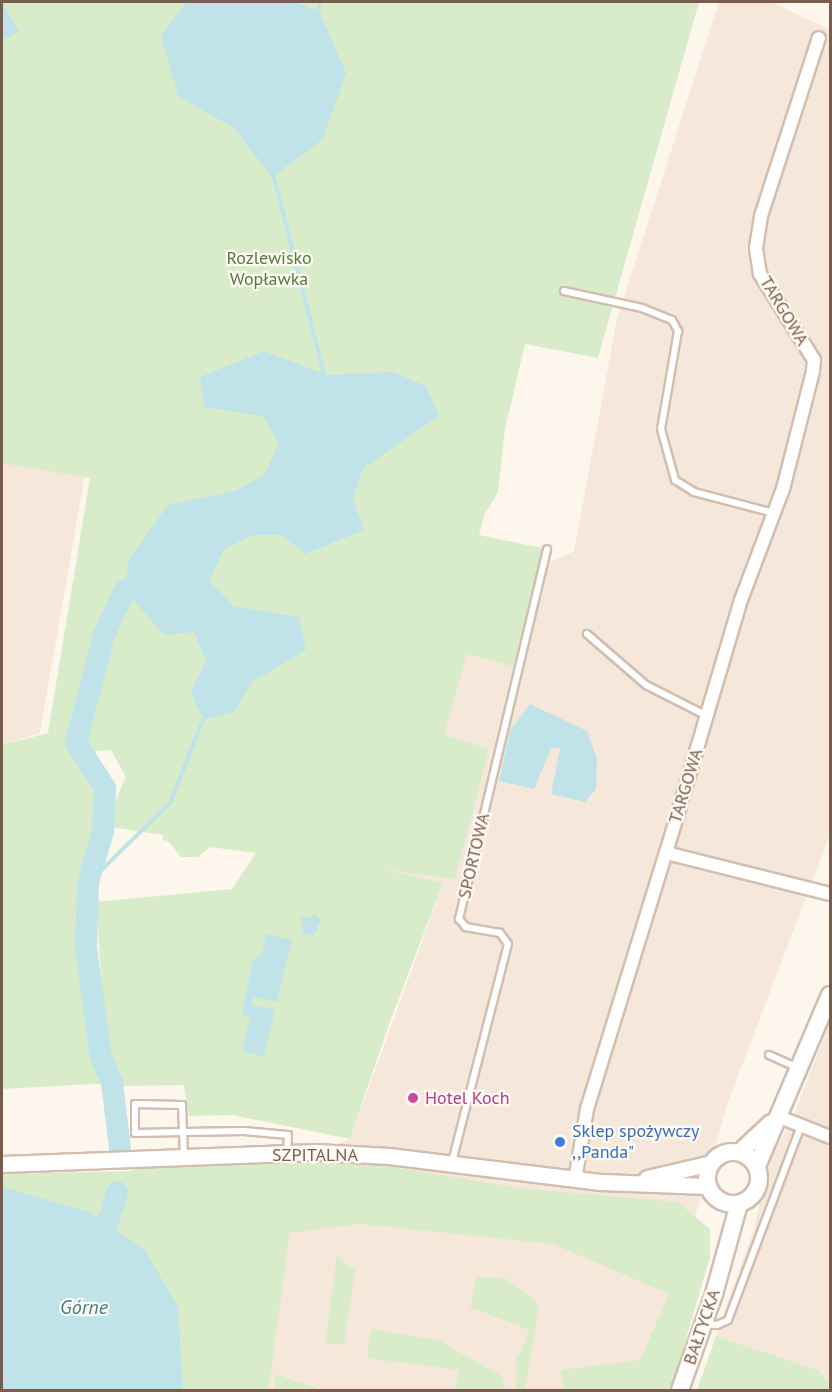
<!DOCTYPE html>
<meta charset="utf-8">
<style>
body{margin:0}
#map{position:relative;width:832px;height:1392px;overflow:hidden;background:#fdf6ec;font-family:"PT Sans",sans-serif}
div>[style]{position:absolute}
[style*='--x']{left:calc(var(--x)*1px);top:calc(var(--y)*1px);width:calc(var(--w)*1px);rotate:calc(var(--a)*1deg)}
.residential>*{inset:0;background:#f5e8da}
.green>*{inset:0;background:#d8ecc9}
.water>*{inset:0;background:#bfe3e8}
.stream>*{height:4px;margin:-2px;padding:0 2px;transform-origin:2px;border-radius:2px;background:#bfe3e8}
.river>*{height:22px;margin:-11px;padding:0 11px;transform-origin:11px;border-radius:11px;background:#bfe3e8}
.roads{filter:drop-shadow(2px 0 #d1beb0) drop-shadow(-2px 0 #d1beb0) drop-shadow(0 2px #d1beb0) drop-shadow(0 -2px #d1beb0)}
.service>*{height:6px;margin:-3px;padding:0 3px;transform-origin:3px;border-radius:3px;background:#fff}
.minor>*{height:12px;margin:-6px;padding:0 6px;transform-origin:6px;border-radius:6px;background:#fff}
.tertiary>*{height:15px;margin:-7.5px;padding:0 7.5px;transform-origin:7.5px;border-radius:7.5px;background:#fff}
.secondary>*{height:16px;margin:-8px;padding:0 8px;transform-origin:8px;border-radius:8px;background:#fff}
.secondary>.ring{margin:-8px;padding:0;box-sizing:content-box;background:none;border:16px solid #fff;border-radius:50%}
.dots>*{width:16px;height:16px;translate:-50% -50%;box-sizing:border-box;border:3px solid #fffaf3;border-radius:50%}
span{translate:-50% -50%;white-space:nowrap;text-align:center;line-height:1.15;-webkit-text-stroke:4.5px #fffaf3;paint-order:stroke}
.park-label{font-size:18px;color:#537a41}
.street-label{font-size:18px;color:#7a5c4d}
.hotel-label{font-size:18px;color:#b23c85}
.left{translate:0 -50%;text-align:left}
.shop-label{font-size:18px;color:#366cbe}
.water-label{font-size:20px;color:#437c86;font-style:italic}
.frame{position:absolute;inset:0;border:3px solid #7a5c4d;pointer-events:none}
</style>
<div id="map">
<div class="residential">
<i style="clip-path:polygon(719px 2px,772px 2px,830px 30px,830px 834px,727px 1105px,646px 1390px,261px 1390px,284px 1162px,350px 1139px,443px 884px,261px 845px,332px 667px,574px 551px,617px 319px)"></i>
<i style="clip-path:polygon(2px 413px,92px 434px,40px 733px,2px 745px)"></i>
<i style="clip-path:polygon(830px 1020px,830px 1384px,818px 1370px,716px 1336px,754px 1229px,770px 1160px,795px 1113px)"></i>
</div>
<div class="green">
<i style="clip-path:polygon(2px 2px,699px 2px,598px 358px,525px 344px,505px 429px,498px 492px,484px 516px,479px 535px,547px 549px,513px 666px,467px 654px,444px 735px,489px 749px,455px 879px,380px 869px,443px 883px,389px 1024px,350px 1139px,233px 1115px,189px 1116px,184px 1085px,121px 1086px,106px 1049px,96px 902px,232px 889px,256px 853px,210px 847px,198px 857px,181px 857px,168px 841px,163px 840px,163px 835px,104px 826px,126px 777px,111px 750px,82px 752px,105px 788px,103px 831px,88px 883px,86px 946px,100px 1053px,112px 1083px,2px 1089px,2px 745px,48px 733px,90px 478px,2px 463px)"></i>
<i style="clip-path:polygon(280px 1154px,375px 1164px,519px 1188px,677px 1202px,710px 1229px,710px 1257px,671px 1390px,564px 1390px,561px 1370px,640px 1360px,669px 1294px,553px 1244px,360px 1224px,290px 1233px,268px 1390px,2px 1390px,2px 1174px,133px 1171px,131px 1165px)"></i>
<i style="clip-path:polygon(337px 1256px,355px 1270px,344px 1345px,325px 1343px)"></i>
<i style="clip-path:polygon(477px 1277px,505px 1278px,539px 1304px,525px 1390px,516px 1390px,516px 1354px,520px 1354px,529px 1330px,470px 1307px)"></i>
<i style="clip-path:polygon(371px 1329px,440px 1341px,503px 1377px,504px 1390px,455px 1390px,460px 1370px,367px 1358px)"></i>
<i style="clip-path:polygon(716px 1336px,818px 1370px,830px 1384px,830px 1390px,697px 1390px)"></i>
<i style="clip-path:polygon(276px 1374px,319px 1389px,274px 1390px)"></i>
</div>
<div class="water">
<i style="clip-path:polygon(2px 2px,19px 32px,2px 40px)"></i>
<i style="clip-path:polygon(186px 2px,296px 2px,319px 11px,346px 73px,323px 139px,272px 177px,234px 128px,178px 96px,161px 36px)"></i>
<i style="clip-path:polygon(264px 351px,327px 375px,393px 372px,426px 386px,439px 416px,363px 468px,353px 499px,364px 530px,305px 554px,282px 535px,253px 535px,224px 549px,209px 581px,233px 606px,299px 617px,306px 650px,252px 682px,234px 712px,203px 720px,191px 692px,206px 661px,194px 632px,164px 635px,125px 590px,129px 559px,168px 505px,235px 491px,264px 475px,279px 444px,263px 416px,204px 407px,200px 377px)"></i>
<i style="clip-path:polygon(530px 704px,587px 731px,597px 759px,596px 789px,585px 802px,551px 794px,560px 748px,551px 748px,534px 789px,499px 781px,510px 731px)"></i>
<i style="clip-path:polygon(315px 914px,321px 921px,313px 936px,303px 934px,301px 917px,310px 918px)"></i>
<i style="clip-path:polygon(266px 934px,292px 940px,277px 1002px,254px 997px,252px 1005px,275px 1010px,264px 1057px,242px 1051px,250px 1017px,242px 1014px,253px 960px,262px 954px)"></i>
<i style="clip-path:polygon(2px 1187px,89px 1212px,145px 1250px,178px 1307px,183px 1390px,2px 1390px)"></i>
</div>
<div class="stream">
<i style="--x:318;--y:16;--w:14;--a:-82"></i>
<i style="--x:273;--y:173;--w:212;--a:75.8"></i>
<i style="--x:88;--y:883;--w:115;--a:-44.3"></i>
<i style="--x:170;--y:803;--w:92;--a:-68.4"></i>
</div>
<div class="river">
<i style="--x:120;--y:1148;--w:65;--a:-97"></i>
<i style="--x:112;--y:1083;--w:32;--a:-112"></i>
<i style="--x:100;--y:1053;--w:108;--a:-97.5"></i>
<i style="--x:86;--y:946;--w:63;--a:-88.2"></i>
<i style="--x:88;--y:883;--w:54;--a:-73.9"></i>
<i style="--x:103;--y:831;--w:43;--a:-87.3"></i>
<i style="--x:105;--y:788;--w:54;--a:-122.8"></i>
<i style="--x:76;--y:743;--w:112;--a:-75.5"></i>
<i style="--x:104;--y:635;--w:50;--a:-65"></i>
<i style="--x:113;--y:1206;--w:14;--a:-73"></i>
<i style="--x:107;--y:1225;--w:7;--a:-74"></i>
</div>
<div class="roads">
<div class="service">
<i style="--x:564;--y:291;--w:80;--a:12.3"></i>
<i style="--x:642;--y:308;--w:32;--a:22"></i>
<i style="--x:672;--y:320;--w:13;--a:61"></i>
<i style="--x:678;--y:331;--w:99;--a:99.8"></i>
<i style="--x:661;--y:429;--w:53;--a:74.6"></i>
<i style="--x:675;--y:480;--w:22;--a:32"></i>
<i style="--x:694;--y:492;--w:83;--a:14.7"></i>
<i style="--x:587;--y:634;--w:78;--a:40.8"></i>
<i style="--x:646;--y:685;--w:68;--a:26.9"></i>
<i style="--x:769;--y:1055;--w:32;--a:24"></i>
<i style="--x:184;--y:1157;--w:25;--a:-92"></i>
<i style="--x:183;--y:1132;--w:27;--a:-92"></i>
<i style="--x:182;--y:1105;--w:47;--a:-178.8"></i>
<i style="--x:135;--y:1104;--w:29;--a:90"></i>
<i style="--x:135;--y:1133;--w:48;--a:-1.2"></i>
<i style="--x:183;--y:1132;--w:61;--a:-0.9"></i>
<i style="--x:244;--y:1131;--w:44;--a:5.2"></i>
<i style="--x:288;--y:1135;--w:17;--a:93"></i>
<i style="--x:452;--y:1162;--w:225;--a:-75.6"></i>
<i style="--x:508;--y:944;--w:14;--a:-126"></i>
<i style="--x:500;--y:933;--w:35;--a:-170"></i>
<i style="--x:466;--y:927;--w:11;--a:-131"></i>
<i style="--x:459;--y:919;--w:380;--a:-76.6"></i>
<i style="--x:706;--y:1324;--w:11;--a:5"></i>
<i style="--x:717;--y:1325;--w:12;--a:-24"></i>
<i style="--x:728;--y:1320;--w:207;--a:-69.4"></i>
</div>
<div class="minor">
<i style="--x:666;--y:853;--w:264;--a:-73.5"></i>
<i style="--x:741;--y:600;--w:119;--a:-69.3"></i>
<i style="--x:783;--y:489;--w:122;--a:-75.7"></i>
<i style="--x:813;--y:371;--w:11;--a:-85"></i>
<i style="--x:814;--y:360;--w:102;--a:-122.1"></i>
<i style="--x:760;--y:274;--w:26;--a:-99"></i>
<i style="--x:756;--y:248;--w:32;--a:-81"></i>
<i style="--x:761;--y:216;--w:187;--a:-72"></i>
<i style="--x:777;--y:1116;--w:57;--a:21.6"></i>
<i style="--x:575;--y:1180;--w:72;--a:-80.4"></i>
<i style="--x:587;--y:1109;--w:268;--a:-72.9"></i>
<i style="--x:666;--y:853;--w:169;--a:14"></i>
</div>
<div class="tertiary">
<i style="--x:2;--y:1164;--w:314;--a:-2.2"></i>
<i style="--x:316;--y:1152;--w:73;--a:3.1"></i>
<i style="--x:389;--y:1156;--w:215;--a:7"></i>
<i style="--x:602;--y:1182;--w:105;--a:2.2"></i>
<i style="--x:647;--y:1178;--w:66;--a:-13.2"></i>
</div>
<div class="secondary">
<i class="ring" style="left:707px;top:1152px;width:36px;height:36px"></i>
<i style="--x:740;--y:1152;--w:42;--a:-43.1"></i>
<i style="--x:757;--y:1166;--w:186;--a:-66.9"></i>
<i style="--x:680;--y:1390;--w:102;--a:-70.5"></i>
<i style="--x:714;--y:1294;--w:93;--a:-74.5"></i>
</div>
</div>
<div class="dots">
<i style="left:413px;top:1098px;background:#d1479c"></i>
<i style="left:560px;top:1142px;background:#3f7fe0"></i>
</div>
<div class="park-label">
<span style="left:269px;top:269px">Rozlewisko<br>Wopławka</span>
</div>
<div class="street-label">
<span style="left:784px;top:311px;rotate:59deg">TARGOWA</span>
<span style="left:686px;top:786px;rotate:-73deg">TARGOWA</span>
<span style="left:474px;top:856px;rotate:-77deg">SPORTOWA</span>
<span style="left:315px;top:1155px">SZPITALNA</span>
<span style="left:702px;top:1327px;rotate:-71deg">BAŁTYCKA</span>
</div>
<div class="hotel-label">
<span class="left" style="left:425px;top:1098px">Hotel Koch</span>
</div>
<div class="shop-label">
<span class="left" style="left:572px;top:1142px">Sklep spożywczy<br>,,Panda"</span>
</div>
<div class="water-label">
<span style="left:84px;top:1307px">Górne</span>
</div>
<div class="frame"></div>
</div>
